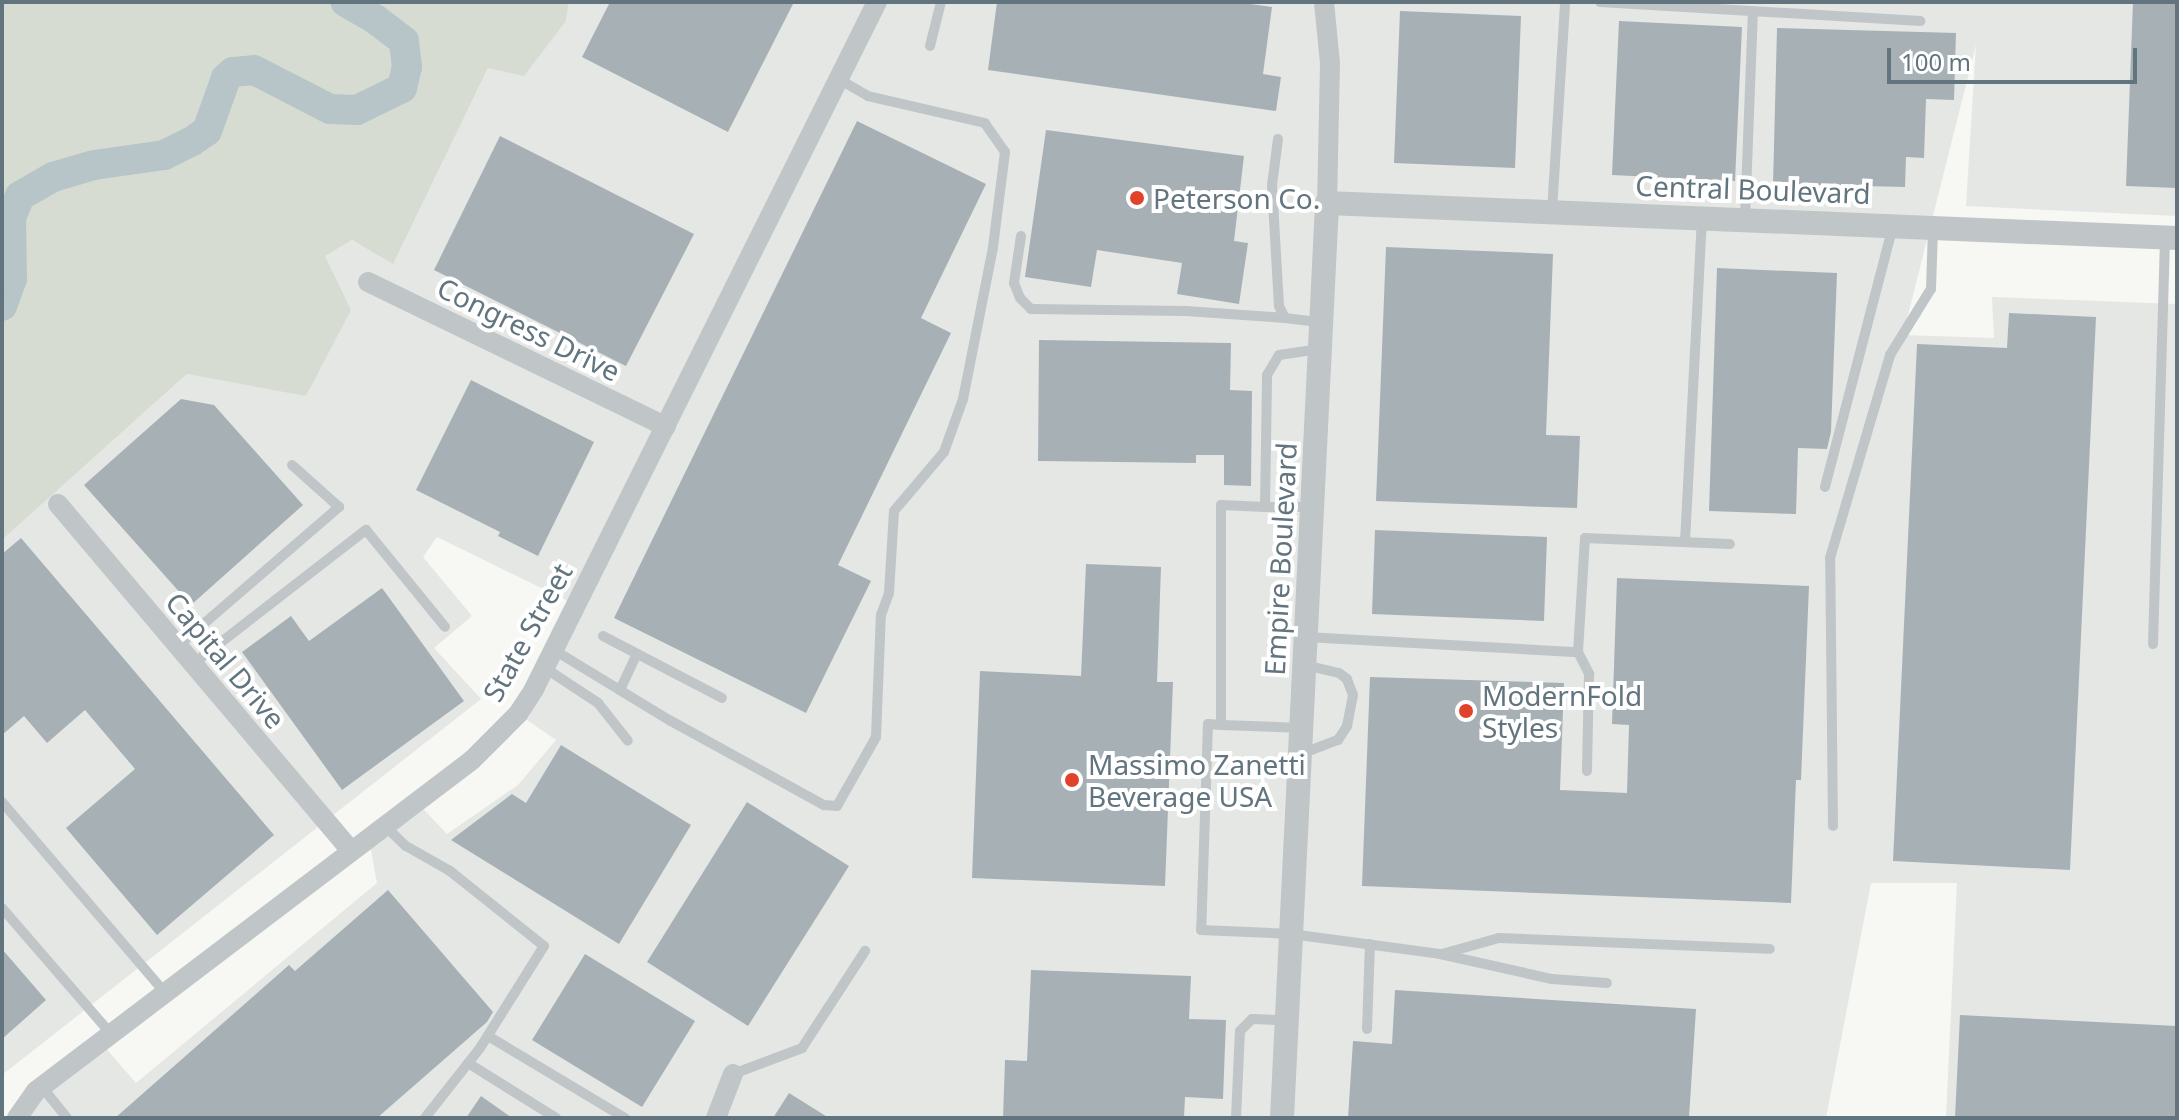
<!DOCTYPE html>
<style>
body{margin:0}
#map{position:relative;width:2179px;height:1120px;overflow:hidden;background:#f7f7f4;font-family:"Noto Sans",sans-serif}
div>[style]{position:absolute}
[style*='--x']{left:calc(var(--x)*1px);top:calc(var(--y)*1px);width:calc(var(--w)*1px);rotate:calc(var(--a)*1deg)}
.built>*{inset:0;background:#e5e7e5}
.green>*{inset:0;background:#d7dcd3}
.river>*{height:30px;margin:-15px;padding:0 15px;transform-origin:15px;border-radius:15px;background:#b7c5c8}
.building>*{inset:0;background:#a7b1b5}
.service>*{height:10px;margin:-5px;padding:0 5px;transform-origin:5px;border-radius:5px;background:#c0c5c8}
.minor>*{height:20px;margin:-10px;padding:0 10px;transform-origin:10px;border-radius:10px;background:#c0c5c8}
.tertiary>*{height:24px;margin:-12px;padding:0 12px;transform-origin:12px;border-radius:12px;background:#c0c5c8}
.dots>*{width:22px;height:22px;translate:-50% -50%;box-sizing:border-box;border:4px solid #fff;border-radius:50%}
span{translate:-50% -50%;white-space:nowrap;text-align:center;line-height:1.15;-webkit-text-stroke:8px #fff;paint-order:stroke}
.street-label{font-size:28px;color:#62757f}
.poi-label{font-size:28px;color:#62757f}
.left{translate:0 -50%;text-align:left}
.frame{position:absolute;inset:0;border:4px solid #62757f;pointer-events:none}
.scale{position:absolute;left:1887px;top:48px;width:250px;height:36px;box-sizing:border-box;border:4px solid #62757f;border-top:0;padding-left:10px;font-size:24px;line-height:28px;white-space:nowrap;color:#62757f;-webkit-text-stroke:6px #fff;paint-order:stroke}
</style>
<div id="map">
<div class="built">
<i style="clip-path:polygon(569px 2px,2177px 2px,2177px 216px,1966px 206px,1976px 45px,1903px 335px,1994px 338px,1992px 297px,2177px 304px,2177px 1118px,1946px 1118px,1957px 883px,1871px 883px,1826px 1118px,27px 1118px,18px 1102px,96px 1037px,136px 1083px,377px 883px,367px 828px,412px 797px,447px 834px,518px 785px,556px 740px,517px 713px,568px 601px,437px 537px,423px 557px,472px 616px,434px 648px,481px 699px,2px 1075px,2px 540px,187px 374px,306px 395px,324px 256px,352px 240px,393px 263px,488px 68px,566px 21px)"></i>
</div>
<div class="green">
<i style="clip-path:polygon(2px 2px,569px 2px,566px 21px,524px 76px,488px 68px,393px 264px,352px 240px,325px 256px,351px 310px,306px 396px,187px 374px,2px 540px)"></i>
</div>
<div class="river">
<i style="--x:2;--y:306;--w:29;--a:-70"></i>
<i style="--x:12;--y:279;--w:61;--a:-90.9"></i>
<i style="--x:11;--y:218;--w:24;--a:-68"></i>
<i style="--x:20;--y:196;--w:38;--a:-30"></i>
<i style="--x:53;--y:177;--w:43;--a:-16.3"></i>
<i style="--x:94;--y:165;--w:71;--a:-8.1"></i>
<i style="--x:164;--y:155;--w:30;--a:-26"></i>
<i style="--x:191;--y:142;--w:19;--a:-35"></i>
<i style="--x:207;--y:131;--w:56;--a:-70.3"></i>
<i style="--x:226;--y:78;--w:9;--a:-41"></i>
<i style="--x:233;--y:72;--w:21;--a:-5"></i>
<i style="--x:254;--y:70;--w:85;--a:27.2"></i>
<i style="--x:330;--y:109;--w:27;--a:2"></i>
<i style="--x:357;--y:110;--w:50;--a:-26.1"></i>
<i style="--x:402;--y:88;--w:22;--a:-77"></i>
<i style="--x:407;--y:67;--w:26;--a:-97"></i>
<i style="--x:404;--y:41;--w:36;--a:-143"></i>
<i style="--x:375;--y:19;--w:34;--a:-150"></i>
</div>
<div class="building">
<i style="clip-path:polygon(610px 2px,794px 2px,728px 132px,582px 57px)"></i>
<i style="clip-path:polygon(997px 2px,1236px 2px,1272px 7px,1263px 74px,1281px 77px,1276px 111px,988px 70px)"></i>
<i style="clip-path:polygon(2133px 2px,2177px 2px,2177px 188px,2126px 186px)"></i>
<i style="clip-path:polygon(1400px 11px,1521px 16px,1515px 168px,1394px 163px)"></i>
<i style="clip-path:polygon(1619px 21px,1742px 27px,1735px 181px,1612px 175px)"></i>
<i style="clip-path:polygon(1777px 28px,1956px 33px,1954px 100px,1926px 99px,1924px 158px,1906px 157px,1905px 187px,1773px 184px)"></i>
<i style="clip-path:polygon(857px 121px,986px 184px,921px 318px,951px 333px,838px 565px,871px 581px,806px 713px,614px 618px)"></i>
<i style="clip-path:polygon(1046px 130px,1244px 156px,1234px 241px,1248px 243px,1239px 304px,1177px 294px,1182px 263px,1097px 250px,1091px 287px,1025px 277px)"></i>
<i style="clip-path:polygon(500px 136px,694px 234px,626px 366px,434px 270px)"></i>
<i style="clip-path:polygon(1386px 247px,1553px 254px,1546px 435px,1580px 436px,1577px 508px,1376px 501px)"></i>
<i style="clip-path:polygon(1717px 268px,1837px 273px,1831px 432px,1827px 449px,1798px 448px,1796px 514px,1709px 511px)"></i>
<i style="clip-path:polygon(2009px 313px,2096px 317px,2070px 870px,1893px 861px,1917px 344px,2007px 348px)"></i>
<i style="clip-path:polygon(1039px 340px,1231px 343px,1230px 390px,1252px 391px,1251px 486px,1224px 485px,1224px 455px,1196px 455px,1196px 463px,1038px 461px)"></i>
<i style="clip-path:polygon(471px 380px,594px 442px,538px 556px,498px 536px,500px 532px,416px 490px)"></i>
<i style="clip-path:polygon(181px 399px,214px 405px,303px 505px,191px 605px,84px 485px)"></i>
<i style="clip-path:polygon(1375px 530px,1547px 537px,1544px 621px,1372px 614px)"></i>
<i style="clip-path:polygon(21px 538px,274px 835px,157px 935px,66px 828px,135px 769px,85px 710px,47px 743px,24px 716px,2px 735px,2px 554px)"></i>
<i style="clip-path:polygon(1086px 564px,1161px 567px,1157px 682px,1173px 682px,1165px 886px,972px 878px,980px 671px,1081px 676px)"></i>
<i style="clip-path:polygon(1617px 578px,1809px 586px,1801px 780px,1796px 780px,1791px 903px,1362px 886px,1370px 677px,1564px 683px,1560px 790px,1627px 793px,1629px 725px,1612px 724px)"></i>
<i style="clip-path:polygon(382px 588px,464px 701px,342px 790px,242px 652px,291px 616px,309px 641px)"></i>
<i style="clip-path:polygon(561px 745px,691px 825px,619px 944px,451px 840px,512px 794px,526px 803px)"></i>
<i style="clip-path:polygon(747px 802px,849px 866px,748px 1026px,647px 962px)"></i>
<i style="clip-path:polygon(388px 890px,493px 1012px,487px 1022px,377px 1118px,115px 1118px,289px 965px,295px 971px)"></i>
<i style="clip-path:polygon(2px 949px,46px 1000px,2px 1039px)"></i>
<i style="clip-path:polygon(585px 954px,695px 1021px,642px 1107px,532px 1040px)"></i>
<i style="clip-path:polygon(1031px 970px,1191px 976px,1189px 1019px,1226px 1020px,1223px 1099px,1185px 1097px,1184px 1118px,1003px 1118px,1005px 1060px,1027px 1061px)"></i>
<i style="clip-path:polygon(1395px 990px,1696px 1009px,1689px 1118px,1348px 1118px,1353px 1041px,1392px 1044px)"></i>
<i style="clip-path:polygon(1960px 1015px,2177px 1026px,2177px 1118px,1955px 1118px)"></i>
<i style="clip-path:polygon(789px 1093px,829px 1118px,773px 1118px)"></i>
<i style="clip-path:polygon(481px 1096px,512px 1118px,466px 1118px)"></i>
</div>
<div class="service">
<i style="--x:1600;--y:2;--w:321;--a:3.4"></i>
<i style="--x:930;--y:46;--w:45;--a:-76"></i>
<i style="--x:1278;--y:139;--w:46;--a:97.4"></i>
<i style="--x:1272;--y:185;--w:121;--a:86.7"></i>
<i style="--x:1279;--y:306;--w:13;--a:63"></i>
<i style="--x:1285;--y:318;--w:34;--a:7"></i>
<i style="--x:1552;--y:211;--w:209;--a:-86.4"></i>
<i style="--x:1745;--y:218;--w:207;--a:-87.8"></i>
<i style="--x:1021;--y:236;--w:48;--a:98.5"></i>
<i style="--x:1014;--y:283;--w:16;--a:68"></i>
<i style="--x:1020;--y:298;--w:16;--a:45"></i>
<i style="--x:1031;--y:309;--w:155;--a:0.7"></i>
<i style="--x:1186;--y:311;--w:99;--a:4"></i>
<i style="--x:1825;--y:487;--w:270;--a:-75.4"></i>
<i style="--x:1265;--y:507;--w:44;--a:-177.4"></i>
<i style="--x:1221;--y:505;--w:220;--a:90"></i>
<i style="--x:1221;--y:725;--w:80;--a:2.1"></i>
<i style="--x:1311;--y:507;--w:46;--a:180"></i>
<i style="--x:1265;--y:507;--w:132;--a:-89.1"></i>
<i style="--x:1267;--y:375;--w:23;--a:-59"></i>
<i style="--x:1279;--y:355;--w:40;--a:-8.5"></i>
<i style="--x:1685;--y:542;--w:323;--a:-87"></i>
<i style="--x:603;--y:636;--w:134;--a:27.5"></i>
<i style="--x:1306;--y:637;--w:272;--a:3.2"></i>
<i style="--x:1578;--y:652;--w:114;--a:-86.5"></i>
<i style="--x:1585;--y:538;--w:145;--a:2.4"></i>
<i style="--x:2153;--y:644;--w:406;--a:-88.3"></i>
<i style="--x:178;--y:646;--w:213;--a:-40.8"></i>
<i style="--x:339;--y:507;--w:63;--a:-138.2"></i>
<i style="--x:554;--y:650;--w:137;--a:31.3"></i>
<i style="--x:671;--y:721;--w:175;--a:28.8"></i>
<i style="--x:824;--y:805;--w:13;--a:4"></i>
<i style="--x:837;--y:806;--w:79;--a:-60.5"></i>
<i style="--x:876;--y:737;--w:122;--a:-87.7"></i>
<i style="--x:881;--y:615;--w:23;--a:-70"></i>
<i style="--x:889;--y:593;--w:82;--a:-86.5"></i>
<i style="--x:894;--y:511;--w:77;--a:-49.7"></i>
<i style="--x:944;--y:452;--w:56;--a:-70.3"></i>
<i style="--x:963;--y:399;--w:155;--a:-78.8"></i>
<i style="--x:993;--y:247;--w:96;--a:-82.8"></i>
<i style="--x:1005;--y:152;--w:35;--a:-125"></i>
<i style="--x:985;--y:123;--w:120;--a:-167"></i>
<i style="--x:868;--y:96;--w:32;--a:-150"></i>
<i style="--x:1578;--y:652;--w:25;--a:63"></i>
<i style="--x:1589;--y:674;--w:97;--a:91.2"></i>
<i style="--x:193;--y:664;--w:219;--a:-37.8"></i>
<i style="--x:366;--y:530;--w:125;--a:50.8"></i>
<i style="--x:545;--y:668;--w:64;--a:33.4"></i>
<i style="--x:598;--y:703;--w:48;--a:51.7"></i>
<i style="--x:620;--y:690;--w:40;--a:-65"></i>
<i style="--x:1221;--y:725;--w:13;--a:-176"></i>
<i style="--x:1208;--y:724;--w:206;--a:91.9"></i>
<i style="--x:1201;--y:930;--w:90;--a:2.5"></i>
<i style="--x:1291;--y:934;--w:150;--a:7.6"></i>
<i style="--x:1440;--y:954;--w:115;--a:12.6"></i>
<i style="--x:1552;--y:979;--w:55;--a:4.2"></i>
<i style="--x:1301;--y:754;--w:40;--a:-21"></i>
<i style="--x:1338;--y:740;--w:17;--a:-57"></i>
<i style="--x:1347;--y:726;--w:32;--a:-79"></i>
<i style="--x:1353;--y:695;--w:17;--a:-111"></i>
<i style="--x:1347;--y:679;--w:10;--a:-143"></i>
<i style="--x:1339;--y:673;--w:35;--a:-167"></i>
<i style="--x:2;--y:802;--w:251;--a:49.5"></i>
<i style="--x:385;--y:826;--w:29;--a:44"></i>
<i style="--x:406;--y:846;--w:51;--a:29.6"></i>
<i style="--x:450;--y:871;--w:120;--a:38.6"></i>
<i style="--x:544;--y:946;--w:120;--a:122.1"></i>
<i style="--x:480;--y:1048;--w:89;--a:128.2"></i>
<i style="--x:1833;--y:826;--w:268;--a:-90.6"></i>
<i style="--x:1830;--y:558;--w:212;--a:-73.5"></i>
<i style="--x:1890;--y:355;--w:78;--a:-58.2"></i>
<i style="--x:1931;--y:289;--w:61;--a:-88.1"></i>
<i style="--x:2;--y:908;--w:167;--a:49.1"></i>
<i style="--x:1442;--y:954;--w:59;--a:-15.7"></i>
<i style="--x:1499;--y:938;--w:271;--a:2.3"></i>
<i style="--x:1367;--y:1029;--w:85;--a:-88"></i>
<i style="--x:488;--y:1036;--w:160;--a:30.9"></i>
<i style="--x:468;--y:1063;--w:104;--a:32"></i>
<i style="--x:733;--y:1074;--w:74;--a:-20.6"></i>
<i style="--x:802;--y:1048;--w:116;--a:-57"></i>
<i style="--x:42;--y:1087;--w:40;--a:51"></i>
<i style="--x:1236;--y:1118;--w:87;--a:-87.4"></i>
<i style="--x:1240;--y:1031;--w:17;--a:-45"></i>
<i style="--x:1252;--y:1019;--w:34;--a:2"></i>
</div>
<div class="minor">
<i style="--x:1324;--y:2;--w:61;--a:84.4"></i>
<i style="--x:1330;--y:63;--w:140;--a:91.2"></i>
<i style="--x:368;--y:282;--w:331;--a:25.9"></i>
<i style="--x:58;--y:504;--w:454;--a:49.8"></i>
<i style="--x:17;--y:1118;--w:33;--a:-55"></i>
<i style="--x:36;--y:1091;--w:547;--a:-37.2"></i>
<i style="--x:472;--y:760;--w:65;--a:-45"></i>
<i style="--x:518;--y:714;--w:30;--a:-57"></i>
<i style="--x:534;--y:689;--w:768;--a:-63.47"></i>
<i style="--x:716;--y:1118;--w:47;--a:-68.9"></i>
</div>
<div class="tertiary">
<i style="--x:1282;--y:1118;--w:916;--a:-87.18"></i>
<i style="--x:1327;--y:203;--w:851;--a:2.36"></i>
</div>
<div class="dots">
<i style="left:1137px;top:198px;background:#e1422a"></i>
<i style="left:1466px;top:711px;background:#e1422a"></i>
<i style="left:1072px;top:780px;background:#e1422a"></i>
</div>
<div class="street-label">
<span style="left:1753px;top:189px;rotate:2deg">Central Boulevard</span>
<span style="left:529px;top:329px;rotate:26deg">Congress Drive</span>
<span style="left:1280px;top:559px;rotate:-87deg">Empire Boulevard</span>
<span style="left:527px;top:632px;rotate:-61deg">State Street</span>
<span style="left:226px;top:660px;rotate:50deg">Capital Drive</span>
</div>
<div class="poi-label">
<span class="left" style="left:1153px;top:198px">Peterson Co.</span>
<span class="left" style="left:1482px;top:711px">ModernFold<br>Styles</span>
<span class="left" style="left:1088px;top:780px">Massimo Zanetti<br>Beverage USA</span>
</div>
<div class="frame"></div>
<div class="scale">100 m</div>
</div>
